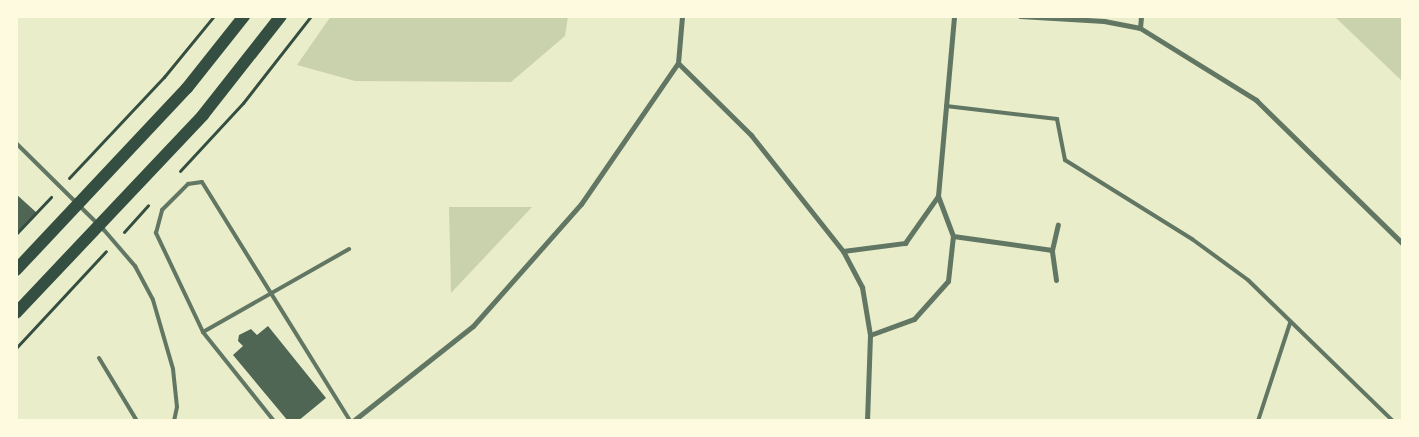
<!DOCTYPE html>
<style>
body{margin:0}
#map{position:relative;width:1419px;height:437px;overflow:hidden;background:#e9edc9;font-family:Arial,sans-serif}
div>[style]{position:absolute}
[style*='--x']{left:calc(var(--x)*1px);top:calc(var(--y)*1px);width:calc(var(--w)*1px);rotate:calc(var(--a)*1deg)}
.green>*{inset:0;background:#cad2ad}
.building>*{inset:0;background:#4f6655}
.path>*{height:3px;margin:-1.5px;padding:0 1.5px;transform-origin:1.5px;border-radius:1.5px;background:#344e41}
.service>*{height:4px;margin:-2px;padding:0 2px;transform-origin:2px;border-radius:2px;background:#617663}
.minor>*{height:5px;margin:-2.5px;padding:0 2.5px;transform-origin:2.5px;border-radius:2.5px;background:#617663}
.primary>*{height:12px;margin:-6px;padding:0 6px;transform-origin:6px;border-radius:6px;background:#344e41}
span{translate:-50% -50%;white-space:nowrap;text-align:center;line-height:1.15;-webkit-text-stroke:4px #fefae0;paint-order:stroke}
.frame{position:absolute;inset:0;border:18px solid #fefae0;pointer-events:none}
</style>
<div id="map">
<div class="green">
<i style="clip-path:polygon(331px 16px,568px 16px,565px 36px,511px 82px,355px 81px,297px 65px)"></i>
<i style="clip-path:polygon(1334px 16px,1403px 16px,1403px 82px)"></i>
<i style="clip-path:polygon(449px 207px,532px 207px,451px 293px)"></i>
</div>
<div class="building">
<i style="clip-path:polygon(16px 194px,37px 213px,16px 236px)"></i>
<i style="clip-path:polygon(268px 326px,326px 398px,298px 421px,288px 421px,233px 355px,243px 346px,238px 341px,239px 335px,251px 329px,257px 335px)"></i>
</div>
<div class="path">
<i style="--x:180;--y:171;--w:93;--a:-47.2"></i>
<i style="--x:243;--y:103;--w:110;--a:-52"></i>
<i style="--x:69;--y:178;--w:139;--a:-46.8"></i>
<i style="--x:164;--y:77;--w:79;--a:-50.7"></i>
<i style="--x:124;--y:232;--w:36;--a:-48"></i>
<i style="--x:16;--y:234;--w:51;--a:-46.6"></i>
<i style="--x:16;--y:348;--w:132;--a:-47.1"></i>
</div>
<div class="service">
<i style="--x:946;--y:106;--w:112;--a:6.7"></i>
<i style="--x:1057;--y:119;--w:42;--a:79"></i>
<i style="--x:1065;--y:160;--w:150;--a:31.9"></i>
<i style="--x:1192;--y:239;--w:69;--a:36.2"></i>
<i style="--x:1248;--y:280;--w:202;--a:44.2"></i>
<i style="--x:16;--y:143;--w:124;--a:44.7"></i>
<i style="--x:104;--y:230;--w:48;--a:49.3"></i>
<i style="--x:135;--y:266;--w:38;--a:62"></i>
<i style="--x:153;--y:300;--w:72;--a:73.8"></i>
<i style="--x:173;--y:369;--w:38;--a:84"></i>
<i style="--x:177;--y:407;--w:14;--a:102"></i>
<i style="--x:203;--y:332;--w:168;--a:-29.6"></i>
<i style="--x:99;--y:358;--w:74;--a:58.9"></i>
<i style="--x:274;--y:421;--w:114;--a:-128.6"></i>
<i style="--x:203;--y:332;--w:110;--a:-115.4"></i>
<i style="--x:156;--y:233;--w:24;--a:-75"></i>
<i style="--x:162;--y:210;--w:37;--a:-45"></i>
<i style="--x:188;--y:184;--w:14;--a:-8"></i>
<i style="--x:202;--y:182;--w:281;--a:58.2"></i>
<i style="--x:1258;--y:421;--w:103;--a:-71.9"></i>
</div>
<div class="minor">
<i style="--x:1020;--y:16;--w:84;--a:3.4"></i>
<i style="--x:1104;--y:21;--w:37;--a:11"></i>
<i style="--x:1140;--y:28;--w:137;--a:31.8"></i>
<i style="--x:1256;--y:100;--w:206;--a:44.4"></i>
<i style="--x:1140;--y:28;--w:12;--a:-85"></i>
<i style="--x:678;--y:63;--w:103;--a:44.6"></i>
<i style="--x:751;--y:135;--w:148;--a:51.6"></i>
<i style="--x:843;--y:251;--w:41;--a:62.2"></i>
<i style="--x:862;--y:287;--w:49;--a:80.5"></i>
<i style="--x:870;--y:335;--w:86;--a:92"></i>
<i style="--x:953;--y:236;--w:100;--a:8"></i>
<i style="--x:843;--y:251;--w:63;--a:-7.4"></i>
<i style="--x:905;--y:243;--w:57;--a:-54.9"></i>
<i style="--x:1056;--y:280;--w:30;--a:-98"></i>
<i style="--x:1052;--y:250;--w:26;--a:-77"></i>
<i style="--x:870;--y:335;--w:47;--a:-20"></i>
<i style="--x:914;--y:319;--w:51;--a:-48.2"></i>
<i style="--x:948;--y:281;--w:45;--a:-83.7"></i>
<i style="--x:953;--y:236;--w:43;--a:-110.6"></i>
<i style="--x:938;--y:196;--w:181;--a:-84.9"></i>
<i style="--x:353;--y:421;--w:153;--a:-38.4"></i>
<i style="--x:473;--y:326;--w:163;--a:-48.5"></i>
<i style="--x:581;--y:204;--w:171;--a:-55.5"></i>
<i style="--x:678;--y:63;--w:47;--a:-85.1"></i>
</div>
<div class="primary">
<i style="--x:16;--y:270;--w:250;--a:-46.8"></i>
<i style="--x:187;--y:88;--w:92;--a:-51.6"></i>
<i style="--x:16;--y:313;--w:272;--a:-46.6"></i>
<i style="--x:203;--y:115;--w:126;--a:-51.8"></i>
</div>
<div class="frame"></div>
</div>
